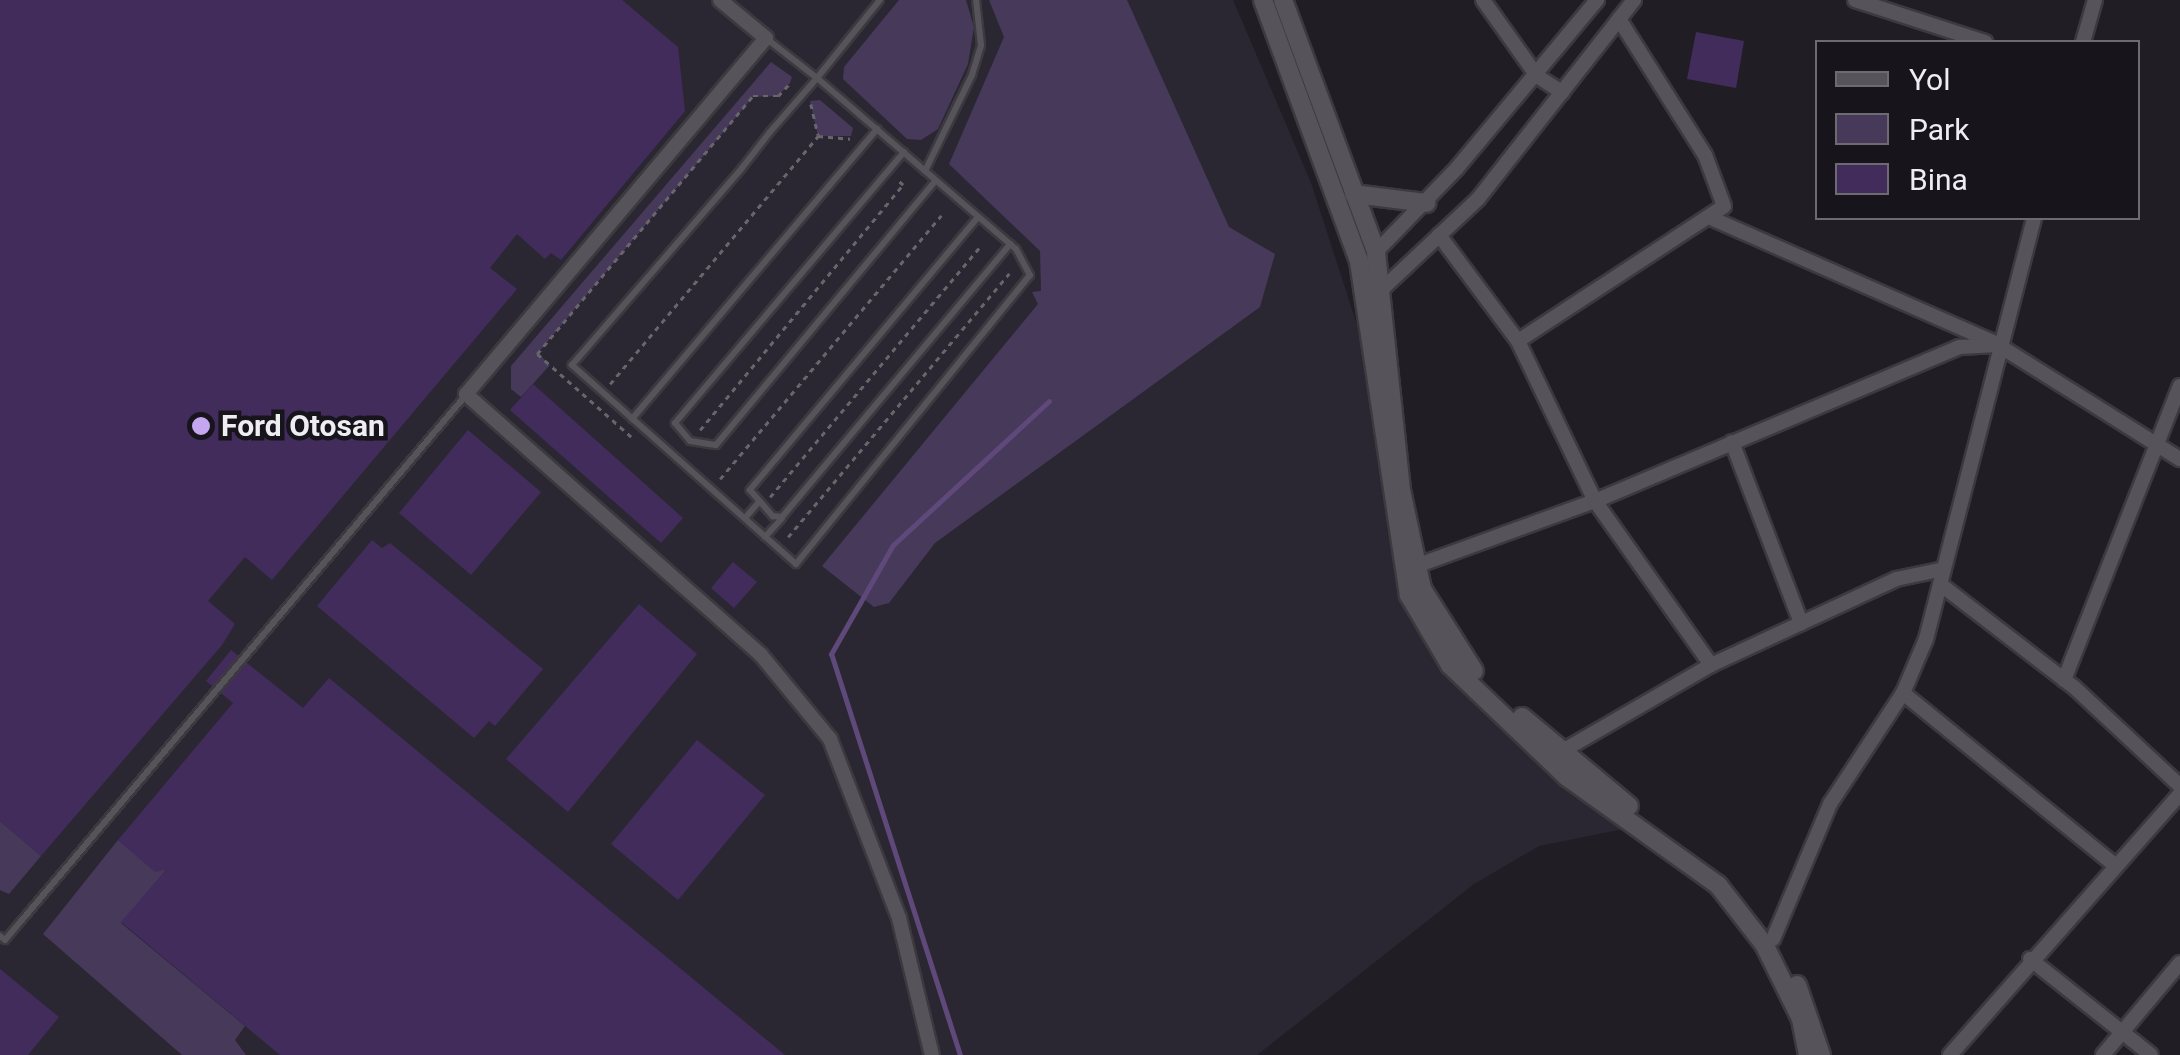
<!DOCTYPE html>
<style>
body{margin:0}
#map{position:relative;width:2180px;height:1055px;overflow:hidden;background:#201e24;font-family:Roboto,sans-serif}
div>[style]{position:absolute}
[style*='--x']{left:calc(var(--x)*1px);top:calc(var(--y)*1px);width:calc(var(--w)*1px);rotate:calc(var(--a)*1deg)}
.built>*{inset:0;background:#2b2732}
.green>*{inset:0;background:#46395a}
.stream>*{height:5px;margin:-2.5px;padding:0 2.5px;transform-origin:2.5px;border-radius:2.5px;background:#5f497b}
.building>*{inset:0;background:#412c5c}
.path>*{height:2.5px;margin-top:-1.25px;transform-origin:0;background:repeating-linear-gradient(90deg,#68666b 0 5px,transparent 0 10px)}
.roads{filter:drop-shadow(2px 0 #3c3a3f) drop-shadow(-2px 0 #3c3a3f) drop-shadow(0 2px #3c3a3f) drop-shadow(0 -2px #3c3a3f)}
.lane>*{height:6px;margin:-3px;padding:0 3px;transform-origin:3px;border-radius:3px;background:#56535a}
.street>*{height:14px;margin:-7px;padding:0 7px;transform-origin:7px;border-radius:7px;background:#56535a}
.secondary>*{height:18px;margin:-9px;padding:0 9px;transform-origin:9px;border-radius:9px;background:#56535a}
.dots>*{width:28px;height:28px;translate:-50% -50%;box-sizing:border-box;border:5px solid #17151b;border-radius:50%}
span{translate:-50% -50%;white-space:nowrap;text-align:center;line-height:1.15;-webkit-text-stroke:9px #17151b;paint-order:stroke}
.poi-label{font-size:30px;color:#eeedf1;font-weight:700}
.left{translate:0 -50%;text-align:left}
.legend{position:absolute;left:1815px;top:40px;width:325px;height:180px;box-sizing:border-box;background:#17151b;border:2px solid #6d6b71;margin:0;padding:12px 18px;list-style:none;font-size:30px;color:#eeedf1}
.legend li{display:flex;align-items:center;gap:20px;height:50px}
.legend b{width:50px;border:2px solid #6d6b71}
</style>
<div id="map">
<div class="built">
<i style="clip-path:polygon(0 0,1233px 0,1311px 183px,1357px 325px,1409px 595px,1450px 665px,1638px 826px,1539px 846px,1474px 884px,1257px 1055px,0 1055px)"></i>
</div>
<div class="green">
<i style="clip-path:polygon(899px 0,966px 0,974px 27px,968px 64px,938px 129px,921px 140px,907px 139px,843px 79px,844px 67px)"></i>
<i style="clip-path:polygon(989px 0,1127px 0,1229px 227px,1275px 254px,1260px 307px,935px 543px,889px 603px,874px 607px,822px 566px,1038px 304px,1032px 292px,1041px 291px,1040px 251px,949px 164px,1004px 37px)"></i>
<i style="clip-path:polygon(771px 62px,792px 77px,790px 83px,778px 96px,753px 97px,538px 353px,550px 365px,521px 397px,511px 389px,511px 366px)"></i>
<i style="clip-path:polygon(820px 100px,853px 128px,851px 136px,818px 136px,810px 101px)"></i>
<i style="clip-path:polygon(0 821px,41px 856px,9px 894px,0 890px)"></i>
<i style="clip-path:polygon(118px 840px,155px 871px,167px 869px,121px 923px,245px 1026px,235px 1040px,246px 1055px,182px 1055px,43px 934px)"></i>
</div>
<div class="stream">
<i style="--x:960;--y:1055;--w:421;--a:-107.8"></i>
<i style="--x:831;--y:654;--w:125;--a:-60.4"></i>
<i style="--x:893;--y:545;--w:212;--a:-42.7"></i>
</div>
<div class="building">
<i style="clip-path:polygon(0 0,622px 0,678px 47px,685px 111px,561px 260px,551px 253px,545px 259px,517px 234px,490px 268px,517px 289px,272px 580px,245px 557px,208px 601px,235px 624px,222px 645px,41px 856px,0 821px)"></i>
<i style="clip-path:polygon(1696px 32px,1744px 41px,1736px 88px,1687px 79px)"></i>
<i style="clip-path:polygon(533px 384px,683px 518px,661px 543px,510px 410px)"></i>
<i style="clip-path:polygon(468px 430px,541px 492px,471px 575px,399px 513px)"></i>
<i style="clip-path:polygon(372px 540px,382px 548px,390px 543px,543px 669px,495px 726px,489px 721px,474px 738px,317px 606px)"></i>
<i style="clip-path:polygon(733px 562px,757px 582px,734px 608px,711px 588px)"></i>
<i style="clip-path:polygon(639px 604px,697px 654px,568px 812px,506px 759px)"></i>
<i style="clip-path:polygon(231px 650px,303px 708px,329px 678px,785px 1055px,280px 1055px,121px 922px,167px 869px,155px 872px,118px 840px,233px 703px,206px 681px)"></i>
<i style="clip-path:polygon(697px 740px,765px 795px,678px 900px,611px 844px)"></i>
<i style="clip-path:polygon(0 969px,59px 1017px,28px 1055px,0 1055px)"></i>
</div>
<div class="path">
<i style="--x:811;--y:104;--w:32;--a:77"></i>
<i style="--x:610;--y:384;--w:324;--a:-50"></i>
<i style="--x:818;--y:136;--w:32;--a:5"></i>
<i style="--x:700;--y:430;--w:318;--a:-50.4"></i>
<i style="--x:903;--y:185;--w:9;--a:-139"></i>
<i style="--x:631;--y:437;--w:125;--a:-138.6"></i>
<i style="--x:537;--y:354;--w:336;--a:-50.1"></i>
<i style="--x:753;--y:96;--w:25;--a:0"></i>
<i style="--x:778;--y:96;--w:18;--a:-47"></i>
<i style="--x:720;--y:479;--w:344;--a:-50"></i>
<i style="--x:770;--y:497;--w:325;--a:-50"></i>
<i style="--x:788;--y:537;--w:344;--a:-50"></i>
</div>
<div class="roads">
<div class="lane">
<i style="--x:767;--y:39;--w:63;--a:38"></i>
<i style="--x:817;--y:78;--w:262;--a:40.7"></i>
<i style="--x:1016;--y:249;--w:30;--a:62"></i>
<i style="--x:1030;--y:275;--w:372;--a:129"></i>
<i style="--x:796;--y:564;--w:300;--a:-138.4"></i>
<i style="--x:572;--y:365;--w:260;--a:-49.2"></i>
<i style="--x:742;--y:168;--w:46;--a:-52.1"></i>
<i style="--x:770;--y:132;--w:72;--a:-49"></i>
<i style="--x:817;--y:78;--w:100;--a:-51.1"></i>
<i style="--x:904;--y:152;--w:355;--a:130.2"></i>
<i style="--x:675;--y:423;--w:23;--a:50"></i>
<i style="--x:690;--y:441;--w:26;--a:9"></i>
<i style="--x:716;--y:445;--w:344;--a:-50.3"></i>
<i style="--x:925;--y:171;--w:107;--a:-63.9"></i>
<i style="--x:972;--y:75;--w:31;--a:-73"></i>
<i style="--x:981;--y:45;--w:45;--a:-96.3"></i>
<i style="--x:978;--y:217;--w:356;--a:129.9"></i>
<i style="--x:750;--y:490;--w:35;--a:49"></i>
<i style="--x:773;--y:516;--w:9;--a:6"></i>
<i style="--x:782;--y:517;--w:356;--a:-50.1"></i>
<i style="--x:632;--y:419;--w:380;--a:-49.8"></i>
<i style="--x:745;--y:518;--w:20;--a:-49"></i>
<i style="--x:765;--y:537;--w:25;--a:-48"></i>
<i style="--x:0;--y:936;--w:6;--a:39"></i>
<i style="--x:5;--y:940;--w:26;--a:-50"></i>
<i style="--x:22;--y:920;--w:688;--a:-49.78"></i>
</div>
<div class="street">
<i style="--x:720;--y:0;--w:60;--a:39.6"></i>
<i style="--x:766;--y:38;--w:466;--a:130.1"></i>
<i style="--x:466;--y:394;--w:394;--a:41.5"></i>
<i style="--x:761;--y:655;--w:109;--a:50.6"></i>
<i style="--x:830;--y:739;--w:192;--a:68.9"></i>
<i style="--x:899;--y:918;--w:141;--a:76.5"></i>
<i style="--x:1483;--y:0;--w:93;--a:54.6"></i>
<i style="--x:1537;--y:76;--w:30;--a:33"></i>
<i style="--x:1855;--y:0;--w:137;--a:17.9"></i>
<i style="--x:2083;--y:42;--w:44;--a:-74.1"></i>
<i style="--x:1713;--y:219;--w:306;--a:23.7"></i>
<i style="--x:1439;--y:235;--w:132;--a:53.3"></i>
<i style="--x:1518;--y:341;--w:178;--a:64.3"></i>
<i style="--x:1595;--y:501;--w:201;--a:54.7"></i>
<i style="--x:1376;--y:252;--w:117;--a:-46"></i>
<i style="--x:1457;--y:168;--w:219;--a:-50.2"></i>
<i style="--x:1379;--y:292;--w:136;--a:-43.2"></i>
<i style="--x:1478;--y:199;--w:253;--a:-51.9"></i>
<i style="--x:1518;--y:341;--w:246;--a:-33.2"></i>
<i style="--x:1724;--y:206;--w:54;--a:-110.4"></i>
<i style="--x:1705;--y:155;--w:161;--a:-122.3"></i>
<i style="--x:1732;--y:442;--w:194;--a:69.1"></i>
<i style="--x:1416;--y:566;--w:190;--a:-20"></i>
<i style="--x:1595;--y:501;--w:395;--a:-22.9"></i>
<i style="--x:1959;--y:347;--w:39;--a:-3"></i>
<i style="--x:1998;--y:345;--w:215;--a:32.1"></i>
<i style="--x:1940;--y:584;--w:170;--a:37.6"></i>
<i style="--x:2075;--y:688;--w:144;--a:43"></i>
<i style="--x:2064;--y:680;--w:316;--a:-68.5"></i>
<i style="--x:1903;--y:693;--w:274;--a:39.1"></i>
<i style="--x:1559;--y:753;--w:176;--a:-30.1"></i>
<i style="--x:1711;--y:665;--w:204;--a:-24.9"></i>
<i style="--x:1896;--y:579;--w:49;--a:-11.8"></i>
<i style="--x:1773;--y:939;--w:147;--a:-67.1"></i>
<i style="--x:1830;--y:804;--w:133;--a:-56.7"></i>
<i style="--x:1903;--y:693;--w:59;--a:-66.9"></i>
<i style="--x:1926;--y:639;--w:435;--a:-75.6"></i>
<i style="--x:2030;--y:959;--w:154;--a:38.4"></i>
<i style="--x:1950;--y:1055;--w:348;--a:-48.6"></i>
<i style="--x:2103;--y:1055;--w:120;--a:-50.1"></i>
</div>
<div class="secondary">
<i style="--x:1263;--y:0;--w:278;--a:69.8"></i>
<i style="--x:1359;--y:261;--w:338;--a:81.5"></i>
<i style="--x:1409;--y:595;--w:81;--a:59.6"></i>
<i style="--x:1450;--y:665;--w:162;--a:43.7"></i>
<i style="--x:1567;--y:777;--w:186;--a:35.6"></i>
<i style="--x:1718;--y:885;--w:75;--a:52.1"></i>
<i style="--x:1764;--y:944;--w:84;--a:63.7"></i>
<i style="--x:1801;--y:1019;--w:37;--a:79"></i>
<i style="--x:1283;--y:0;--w:269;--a:69.7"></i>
<i style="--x:1376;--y:252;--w:239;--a:84"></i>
<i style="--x:1401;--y:490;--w:101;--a:78"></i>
<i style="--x:1422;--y:589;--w:97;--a:57.6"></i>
<i style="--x:1354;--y:194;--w:73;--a:7.1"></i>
<i style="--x:1522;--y:717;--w:139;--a:39.8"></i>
<i style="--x:1797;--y:985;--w:74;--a:71.1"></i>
</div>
</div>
<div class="dots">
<i style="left:201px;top:426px;background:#c5a6f1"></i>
</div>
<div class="poi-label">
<span class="left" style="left:221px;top:426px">Ford Otosan</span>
</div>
<ul class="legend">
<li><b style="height:12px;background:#56535a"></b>Yol</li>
<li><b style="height:28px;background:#46395a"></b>Park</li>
<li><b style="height:28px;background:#412c5c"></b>Bina</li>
</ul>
</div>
